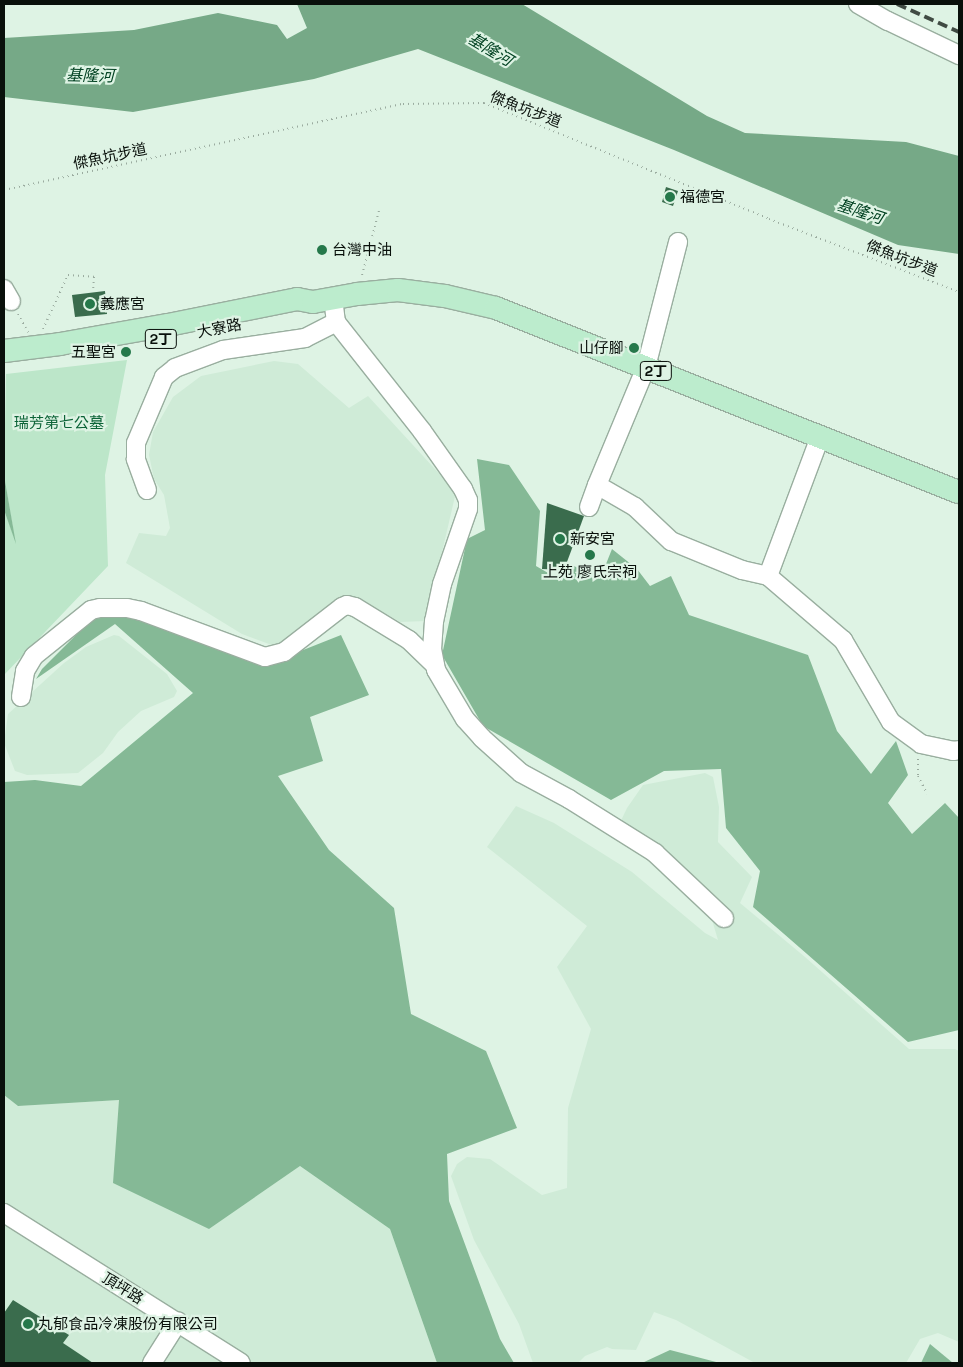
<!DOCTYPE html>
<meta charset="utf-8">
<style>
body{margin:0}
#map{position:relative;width:963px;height:1367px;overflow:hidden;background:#def3e4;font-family:"Space Grotesk","Noto Sans TC",sans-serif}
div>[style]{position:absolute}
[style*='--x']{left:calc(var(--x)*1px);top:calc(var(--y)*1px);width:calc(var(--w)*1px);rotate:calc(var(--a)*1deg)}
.built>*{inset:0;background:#cfebd7}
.green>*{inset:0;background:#bce6c9}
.forest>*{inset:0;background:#85b996}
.water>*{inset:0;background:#76a987}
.building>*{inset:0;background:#3a6c4d}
.path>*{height:2px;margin-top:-1px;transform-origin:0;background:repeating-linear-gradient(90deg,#9aab9f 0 1px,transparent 0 5px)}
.roads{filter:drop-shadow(1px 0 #99ae9f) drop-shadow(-1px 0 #99ae9f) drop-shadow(0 1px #99ae9f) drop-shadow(0 -1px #99ae9f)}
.minor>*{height:18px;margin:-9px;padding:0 9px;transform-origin:9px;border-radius:9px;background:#fff}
.major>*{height:22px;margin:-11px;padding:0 11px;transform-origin:11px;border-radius:11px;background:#bceccd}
.rail>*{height:4px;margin-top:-2px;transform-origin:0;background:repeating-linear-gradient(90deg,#404b43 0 10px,transparent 0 15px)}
.dots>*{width:14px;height:14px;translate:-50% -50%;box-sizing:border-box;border:2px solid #def3e4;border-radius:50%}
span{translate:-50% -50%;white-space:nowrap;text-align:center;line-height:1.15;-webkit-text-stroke:4.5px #def3e4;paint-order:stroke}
.shield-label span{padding:1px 4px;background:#def3e4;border:1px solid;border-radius:4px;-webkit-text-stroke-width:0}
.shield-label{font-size:14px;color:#09100b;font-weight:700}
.street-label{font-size:15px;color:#09100b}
.poi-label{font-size:15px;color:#09100b}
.left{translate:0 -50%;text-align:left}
.right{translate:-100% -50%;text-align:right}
.park-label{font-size:15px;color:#0d6438}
.water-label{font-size:16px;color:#004121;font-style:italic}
.frame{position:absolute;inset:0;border:5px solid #09100b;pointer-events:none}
</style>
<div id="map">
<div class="built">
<i style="clip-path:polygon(274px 361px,298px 364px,349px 408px,368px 396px,456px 492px,426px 621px,400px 622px,366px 602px,351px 600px,280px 648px,242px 634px,126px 563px,139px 533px,166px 536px,170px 528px,164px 495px,154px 479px,149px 455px,153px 432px,173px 397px,201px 376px)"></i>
<i style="clip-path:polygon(114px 635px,119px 636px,167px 674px,177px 691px,174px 697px,141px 711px,118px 732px,103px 753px,78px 773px,27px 775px,15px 771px,4px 743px,8px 714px,64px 663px,86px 647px)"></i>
<i style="clip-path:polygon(705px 773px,713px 777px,719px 807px,718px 842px,752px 877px,740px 903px,805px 957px,909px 1049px,955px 1049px,959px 1051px,959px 1342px,938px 1333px,920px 1339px,906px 1363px,755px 1363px,676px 1320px,654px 1312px,636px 1350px,612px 1349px,607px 1347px,585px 1356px,578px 1363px,533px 1363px,519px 1324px,474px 1240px,451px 1176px,457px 1164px,467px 1157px,490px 1159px,542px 1195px,567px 1188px,568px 1108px,591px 1029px,557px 967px,587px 926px,487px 847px,516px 806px,554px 823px,632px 872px,705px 933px,718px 940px,712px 920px,701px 903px,617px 829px,627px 808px,643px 785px)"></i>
<i style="clip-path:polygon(4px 1095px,18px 1106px,119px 1100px,209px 1229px,300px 1166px,390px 1229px,437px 1363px,4px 1363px)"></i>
</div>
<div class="green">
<i style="clip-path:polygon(127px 360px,105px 475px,108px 566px,4px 675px,4px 510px,15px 540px,4px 475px,6px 374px)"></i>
</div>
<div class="forest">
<i style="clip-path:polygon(477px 459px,509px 465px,540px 511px,536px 566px,562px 581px,570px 564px,600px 579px,612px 549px,637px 569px,650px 586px,671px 576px,689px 615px,808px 655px,837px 731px,871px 774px,896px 741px,908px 775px,888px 803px,912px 834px,945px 803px,959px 818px,959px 1030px,908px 1042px,753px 907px,760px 871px,726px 828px,721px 769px,664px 771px,611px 800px,483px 726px,442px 655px,467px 539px,485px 530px)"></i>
<i style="clip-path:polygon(4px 475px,16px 544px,4px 510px)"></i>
<i style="clip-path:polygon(119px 615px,213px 632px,288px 656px,341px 635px,369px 695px,310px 717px,323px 761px,278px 776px,329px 850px,394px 908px,411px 1014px,486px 1051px,517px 1128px,447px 1154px,449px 1201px,500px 1339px,514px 1363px,437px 1363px,390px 1229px,300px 1166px,209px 1229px,113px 1183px,119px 1100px,18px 1106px,4px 1095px,4px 782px,35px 780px,81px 786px,193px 693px,115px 624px,36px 679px,42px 669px,93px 618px)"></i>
<i style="clip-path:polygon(930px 1344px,953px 1363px,921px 1363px)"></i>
<i style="clip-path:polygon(670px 1350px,720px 1363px,642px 1363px)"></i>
</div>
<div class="water">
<i style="clip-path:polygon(297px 4px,522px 4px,707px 116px,745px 133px,906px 142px,959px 156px,959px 254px,898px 245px,674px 150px,418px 49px,314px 79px,133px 112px,4px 97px,4px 38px,134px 30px,218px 13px,277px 25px,287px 39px,307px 28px)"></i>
</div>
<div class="building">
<i style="clip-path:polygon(666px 187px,678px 191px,673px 206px,662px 202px)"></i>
<i style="clip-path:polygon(105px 291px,107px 314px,75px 317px,72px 295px)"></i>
<i style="clip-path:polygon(547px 503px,584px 516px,564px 570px,542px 569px)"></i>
<i style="clip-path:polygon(13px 1300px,69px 1335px,63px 1343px,93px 1363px,4px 1363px,4px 1313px)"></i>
</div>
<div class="path">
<i style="--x:4;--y:190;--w:408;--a:-12.2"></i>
<i style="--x:403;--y:104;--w:81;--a:-0.7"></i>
<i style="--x:484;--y:103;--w:308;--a:22.1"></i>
<i style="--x:769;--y:219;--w:204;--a:21"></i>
<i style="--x:362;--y:275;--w:70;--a:-75.2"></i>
<i style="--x:18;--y:314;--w:21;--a:61"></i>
<i style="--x:43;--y:329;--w:60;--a:-65.2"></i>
<i style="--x:68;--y:275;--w:26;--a:4"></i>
<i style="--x:94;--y:277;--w:15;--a:94"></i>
<i style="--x:918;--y:759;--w:17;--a:90"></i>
<i style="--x:918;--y:776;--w:20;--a:63"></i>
</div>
<div class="roads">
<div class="minor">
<i style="--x:858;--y:4;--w:34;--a:30"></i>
<i style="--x:888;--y:21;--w:79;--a:25.6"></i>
<i style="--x:4;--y:289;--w:14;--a:60"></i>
<i style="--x:333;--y:298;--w:24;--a:83"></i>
<i style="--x:336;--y:322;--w:139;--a:51.7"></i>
<i style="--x:422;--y:431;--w:71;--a:54.7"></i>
<i style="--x:463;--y:489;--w:12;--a:66"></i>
<i style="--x:468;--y:500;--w:9;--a:90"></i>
<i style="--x:468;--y:509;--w:79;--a:109.1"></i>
<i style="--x:442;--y:584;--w:38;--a:102"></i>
<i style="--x:434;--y:621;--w:28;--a:94"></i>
<i style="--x:432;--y:649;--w:21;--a:79"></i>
<i style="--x:436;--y:670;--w:57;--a:59.4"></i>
<i style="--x:465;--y:719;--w:25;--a:48"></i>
<i style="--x:482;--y:738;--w:52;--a:41.9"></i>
<i style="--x:521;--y:773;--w:55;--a:28.4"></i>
<i style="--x:569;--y:799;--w:102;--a:32.1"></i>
<i style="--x:655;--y:853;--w:95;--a:43.3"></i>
<i style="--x:597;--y:485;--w:128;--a:-67.4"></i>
<i style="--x:646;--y:367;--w:129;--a:-75.6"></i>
<i style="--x:147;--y:490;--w:33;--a:-110"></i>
<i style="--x:136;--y:459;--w:16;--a:-90"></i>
<i style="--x:136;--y:443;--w:72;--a:-67"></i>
<i style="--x:164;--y:377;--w:14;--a:-39"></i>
<i style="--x:175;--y:368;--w:51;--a:-20.6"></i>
<i style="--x:223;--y:350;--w:83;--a:-8.3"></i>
<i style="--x:305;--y:338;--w:35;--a:-27"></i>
<i style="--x:589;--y:507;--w:23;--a:-70"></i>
<i style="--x:597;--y:485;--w:44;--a:30.1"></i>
<i style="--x:635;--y:507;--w:50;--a:43.4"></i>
<i style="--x:671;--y:541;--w:77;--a:22.2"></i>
<i style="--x:742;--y:570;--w:27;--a:13"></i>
<i style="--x:768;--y:576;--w:148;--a:-69.5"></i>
<i style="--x:768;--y:576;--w:99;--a:40.5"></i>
<i style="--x:843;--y:640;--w:95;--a:59.7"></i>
<i style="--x:891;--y:722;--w:37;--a:36"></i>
<i style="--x:921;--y:744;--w:33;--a:12"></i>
<i style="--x:953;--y:751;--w:6;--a:-9"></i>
<i style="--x:21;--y:697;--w:26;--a:-81"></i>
<i style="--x:25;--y:671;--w:17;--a:-59"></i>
<i style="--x:34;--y:656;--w:73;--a:-38.9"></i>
<i style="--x:91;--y:610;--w:9;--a:-13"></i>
<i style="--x:100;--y:608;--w:27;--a:0"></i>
<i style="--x:127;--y:608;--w:14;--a:12"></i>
<i style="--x:141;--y:611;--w:132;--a:20.4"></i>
<i style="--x:265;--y:657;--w:20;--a:-15"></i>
<i style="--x:284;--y:652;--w:73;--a:-37.8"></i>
<i style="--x:342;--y:607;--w:5;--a:-22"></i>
<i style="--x:347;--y:605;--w:8;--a:14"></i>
<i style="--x:355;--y:607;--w:63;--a:31.4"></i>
<i style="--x:409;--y:640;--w:36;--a:44"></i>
<i style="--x:4;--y:1213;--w:280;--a:32.3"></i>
<i style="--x:152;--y:1363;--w:49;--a:-57.6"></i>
</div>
<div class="major">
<i style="--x:4;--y:351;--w:56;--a:-7.1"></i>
<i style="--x:60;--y:344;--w:110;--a:-10"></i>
<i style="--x:168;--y:325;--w:132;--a:-11.4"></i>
<i style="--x:297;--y:299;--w:16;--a:11"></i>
<i style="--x:313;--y:302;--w:45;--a:-10.3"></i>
<i style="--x:357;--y:294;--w:41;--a:-5.6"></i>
<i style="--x:398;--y:290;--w:47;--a:7.3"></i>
<i style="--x:445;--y:296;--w:52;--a:13.2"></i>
<i style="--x:496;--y:308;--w:498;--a:21.7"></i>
</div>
</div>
<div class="rail">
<i style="--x:897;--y:4;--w:68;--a:24.3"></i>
</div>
<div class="dots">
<i style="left:670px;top:197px;background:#25784a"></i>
<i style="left:322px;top:250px;background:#25784a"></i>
<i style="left:90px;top:304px;background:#25784a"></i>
<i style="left:634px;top:348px;background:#25784a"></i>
<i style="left:126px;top:352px;background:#25784a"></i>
<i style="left:560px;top:539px;background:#25784a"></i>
<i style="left:590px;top:555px;background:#25784a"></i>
<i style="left:28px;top:1324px;background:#25784a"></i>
</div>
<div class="shield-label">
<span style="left:161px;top:339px">2丁</span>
<span style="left:656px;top:371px">2丁</span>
</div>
<div class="street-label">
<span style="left:526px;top:109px;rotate:21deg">傑魚坑步道</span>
<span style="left:110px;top:156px;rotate:-12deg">傑魚坑步道</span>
<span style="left:902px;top:258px;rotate:21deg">傑魚坑步道</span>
<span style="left:219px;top:328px;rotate:-11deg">大寮路</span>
<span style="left:123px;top:1288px;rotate:32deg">頂坪路</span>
</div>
<div class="poi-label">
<span class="left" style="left:680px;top:197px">福德宮</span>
<span class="left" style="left:332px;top:250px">台灣中油</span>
<span class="left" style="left:100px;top:304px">義應宮</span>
<span class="right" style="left:624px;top:348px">山仔腳</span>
<span class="right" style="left:116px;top:352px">五聖宮</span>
<span class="left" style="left:570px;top:539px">新安宮</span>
<span style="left:590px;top:572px">上苑 廖氏宗祠</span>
<span class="left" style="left:38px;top:1324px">丸郁食品冷凍股份有限公司</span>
</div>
<div class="park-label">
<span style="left:59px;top:423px">瑞芳第七公墓</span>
</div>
<div class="water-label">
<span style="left:490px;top:50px;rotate:31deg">基隆河</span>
<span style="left:90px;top:76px;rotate:1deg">基隆河</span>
<span style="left:860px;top:212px;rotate:18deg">基隆河</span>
</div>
<div class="frame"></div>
</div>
